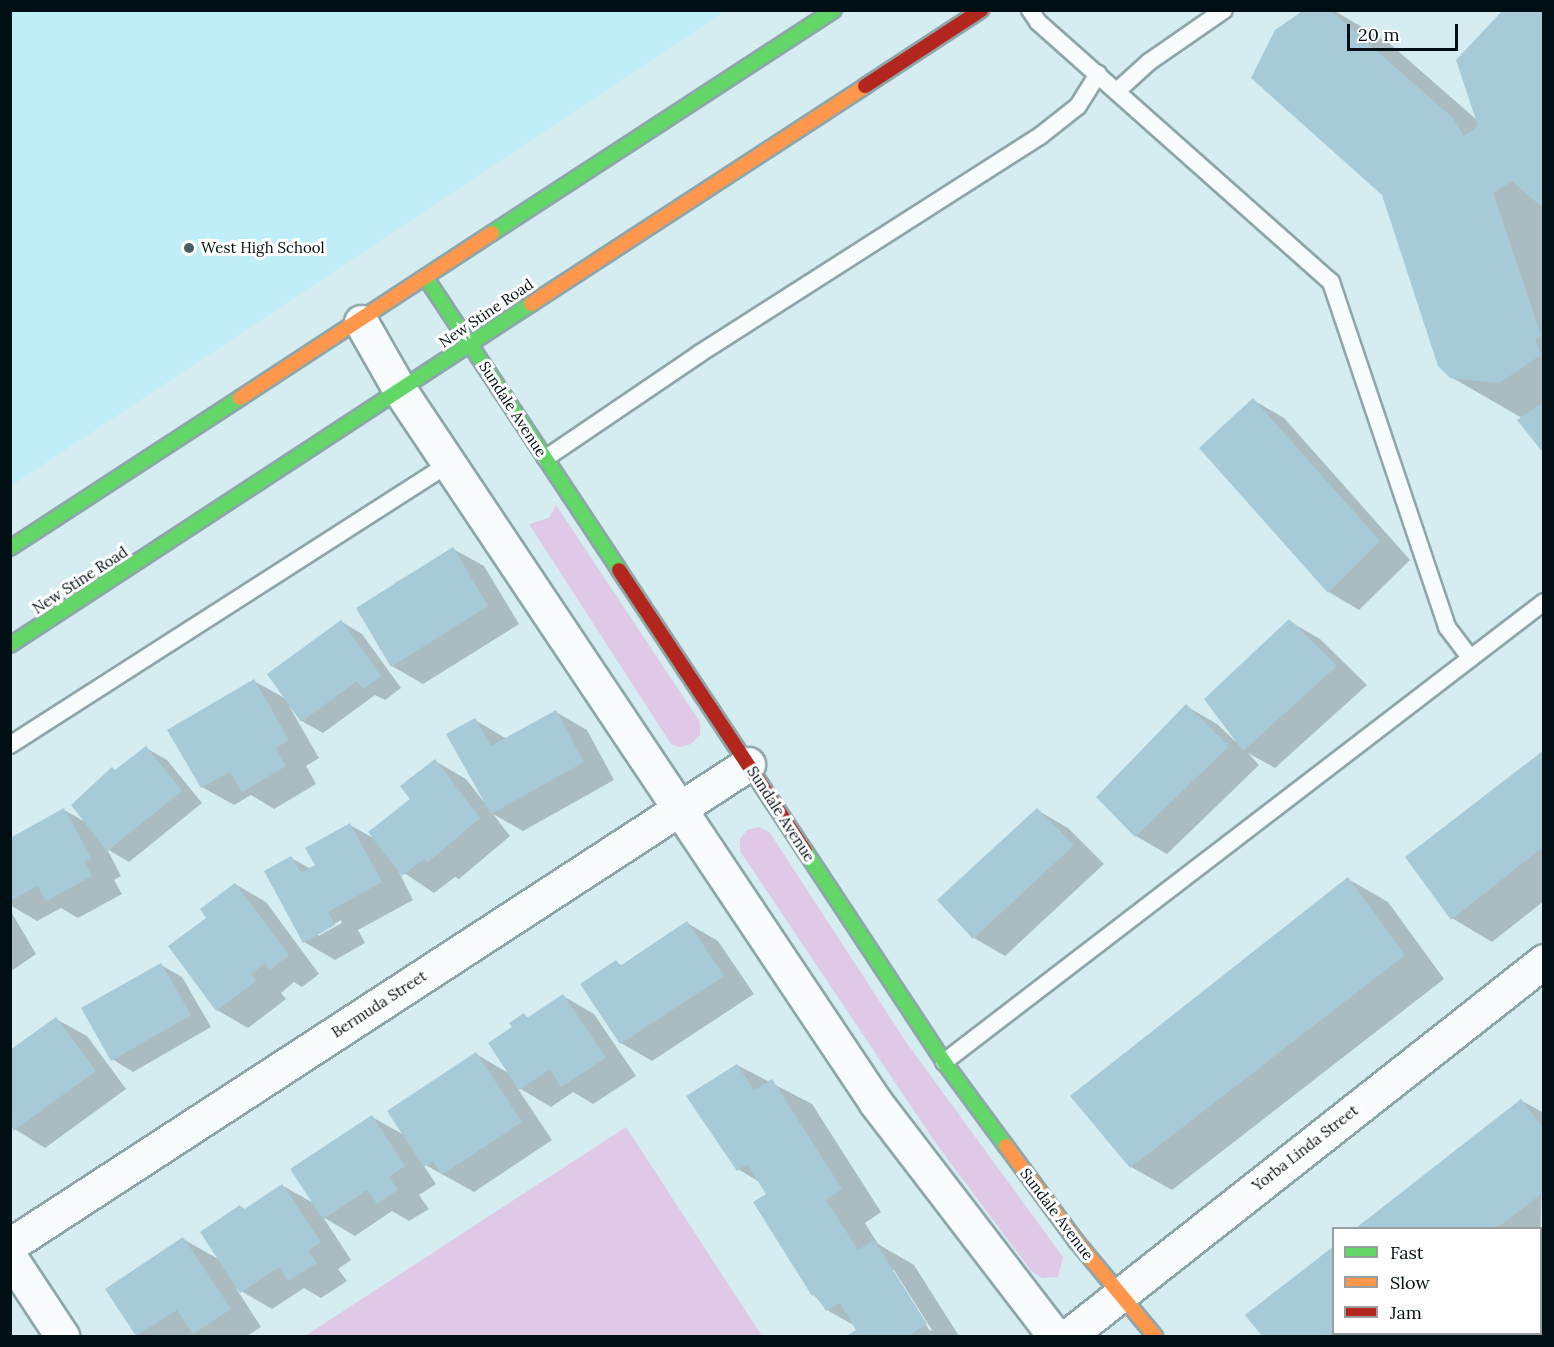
<!DOCTYPE html>
<style>
body{margin:0}
#map{position:relative;width:1554px;height:1347px;overflow:hidden;background:#d5ecf1;font-family:Lora,serif}
div>[style]{position:absolute}
[style*='--x']{left:calc(var(--x)*1px);top:calc(var(--y)*1px);width:calc(var(--w)*1px);rotate:calc(var(--a)*1deg)}
.built>*{inset:0;background:#c0eef8}
.green>*{inset:0;background:#e0c9e7}
.shadow>*{inset:0;background:#0003}
.building>*{inset:0;background:#a7cad8}
.roads{filter:drop-shadow(2px 0 #8da6aa) drop-shadow(-2px 0 #8da6aa) drop-shadow(0 2px #8da6aa) drop-shadow(0 -2px #8da6aa)}
.lane>*{height:16px;margin:-8px;padding:0 8px;transform-origin:8px;border-radius:8px;background:#f9fcfd}
.street>*{height:33px;margin:-16.5px;padding:0 16.5px;transform-origin:16.5px;border-radius:16.5px;background:#f9fcfd}
.fast>*{height:14px;margin:-7px;padding:0 7px;transform-origin:7px;border-radius:7px;background:#63d668}
.slow>*{height:14px;margin:-7px;padding:0 7px;transform-origin:7px;border-radius:7px;background:#ff974d}
.jam>*{height:14px;margin:-7px;padding:0 7px;transform-origin:7px;border-radius:7px;background:#b3261e}
.dots>*{width:16px;height:16px;translate:-50% -50%;box-sizing:border-box;border:3px solid #fff;border-radius:50%}
span{translate:-50% -50%;white-space:nowrap;text-align:center;line-height:1.15;-webkit-text-stroke:6px #fff;paint-order:stroke}
.poi-label{font-size:15px;color:#000f13}
.left{translate:0 -50%;text-align:left}
.street-label{font-size:15px;color:#000f13}
.frame{position:absolute;inset:0;border:12px solid #000f13;pointer-events:none}
.legend{position:absolute;left:1332px;top:1227px;width:210px;height:108px;box-sizing:border-box;background:#fff;border:2px solid #999fa1;margin:0;padding:8px 10px;list-style:none;font-size:18px;color:#000f13}
.legend li{display:flex;align-items:center;gap:12px;height:30px}
.legend b{width:30px;border:2px solid #999fa1}
.scale{position:absolute;left:1347px;top:24px;width:111px;height:27px;box-sizing:border-box;border:3px solid #000f13;border-top:0;padding-left:8px;font-size:18px;line-height:21px;white-space:nowrap;color:#000f13;-webkit-text-stroke:4px #fff;paint-order:stroke}
</style>
<div id="map">
<div class="built">
<i style="clip-path:polygon(11px 10px,726px 10px,726px 11px,11px 486px)"></i>
<i style="clip-path:polygon(1543px 1237px,1543px 1336px,1416px 1336px,1540px 1334px)"></i>
</div>
<div class="green">
<i style="clip-path:polygon(556px 505px,700px 722px,700px 735px,691px 744px,680px 747px,671px 744px,529px 524px,549px 518px)"></i>
<i style="clip-path:polygon(759px 827px,770px 833px,906px 1042px,1063px 1257px,1058px 1277px,1042px 1278px,1031px 1271px,935px 1142px,740px 851px,740px 839px,747px 830px)"></i>
<i style="clip-path:polygon(626px 1127px,762px 1336px,305px 1336px)"></i>
</div>
<div class="shadow">
<i style="clip-path:polygon(1307px 10px,1333px 10px,1389px 43px,1478px 121px,1544px 10px,1544px 452px,1522px 418px,1451px 377px,1383px 195px)"></i>
<i style="clip-path:polygon(1253px 400px,1284px 418px,1410px 560px,1359px 610px,1329px 592px)"></i>
<i style="clip-path:polygon(453px 549px,484px 566px,519px 624px,423px 684px,392px 666px,395px 583px)"></i>
<i style="clip-path:polygon(1289px 621px,1320px 639px,1367px 685px,1275px 768px,1248px 753px,1259px 765px,1167px 854px,1136px 836px,1186px 706px,1217px 724px,1236px 742px)"></i>
<i style="clip-path:polygon(342px 622px,362px 634px,401px 688px,385px 700px,375px 695px,323px 733px,302px 721px,289px 706px,319px 758px,306px 766px,316px 784px,274px 809px,251px 795px,234px 805px,202px 787px,169px 730px,254px 681px,288px 700px)"></i>
<i style="clip-path:polygon(evenodd,556px 712px,587px 730px,614px 780px,523px 831px,493px 814px,510px 836px,459px 879px,455px 877px,434px 893px,397px 868px,413px 900px,358px 930px,365px 943px,335px 960px,304px 942px,291px 858px,311px 869px,317px 866px,350px 825px,375px 839px,412px 799px,435px 761px,466px 779px,484px 802px,475px 720px,507px 739px,556px 712px,341px 920px,342px 923px,318px 936px,318px 933px,341px 920px)"></i>
<i style="clip-path:polygon(146px 748px,167px 760px,202px 803px,129px 862px,107px 849px,121px 876px,114px 880px,122px 894px,78px 918px,61px 908px,37px 921px,10px 905px,10px 840px,64px 810px,87px 823px,116px 771px)"></i>
<i style="clip-path:polygon(1544px 752px,1544px 901px,1492px 942px,1452px 918px)"></i>
<i style="clip-path:polygon(1037px 810px,1068px 828px,1104px 864px,1005px 956px,974px 938px)"></i>
<i style="clip-path:polygon(1348px 879px,1388px 902px,1444px 979px,1172px 1190px,1131px 1167px)"></i>
<i style="clip-path:polygon(235px 884px,266px 902px,319px 974px,302px 987px,294px 982px,281px 993px,286px 999px,248px 1028px,217px 1010px,208px 918px)"></i>
<i style="clip-path:polygon(10px 910px,36px 954px,10px 972px)"></i>
<i style="clip-path:polygon(687px 923px,718px 941px,754px 994px,652px 1061px,621px 1043px,616px 962px,622px 966px)"></i>
<i style="clip-path:polygon(161px 965px,182px 977px,211px 1027px,133px 1072px,112px 1059px)"></i>
<i style="clip-path:polygon(563px 996px,594px 1014px,636px 1076px,593px 1104px,573px 1092px,551px 1107px,516px 1086px,552px 1140px,474px 1192px,422px 1163px,436px 1184px,419px 1195px,429px 1209px,409px 1221px,392px 1211px,355px 1236px,323px 1217px,351px 1260px,338px 1269px,347px 1281px,321px 1298px,304px 1288px,272px 1309px,236px 1288px,261px 1327px,247px 1336px,138px 1336px,107px 1289px,183px 1239px,220px 1260px,240px 1206px,246px 1210px,283px 1186px,315px 1204px,372px 1117px,406px 1136px,476px 1054px,510px 1074px,514px 1027px,524px 1015px,529px 1018px)"></i>
<i style="clip-path:polygon(56px 1019px,87px 1036px,126px 1089px,45px 1148px,10px 1126px,10px 1052px)"></i>
<i style="clip-path:polygon(evenodd,737px 1065px,812px 1104px,881px 1212px,865px 1223px,878px 1244px,914px 1265px,959px 1336px,848px 1336px,858px 1330px,857px 1327px,827px 1310px,813px 1294px,768px 1195px,761px 1183px,738px 1169px,737px 1065px,890px 1269px,894px 1270px,932px 1330px,930px 1331px,890px 1269px)"></i>
<i style="clip-path:polygon(1522px 1101px,1544px 1113px,1540px 1249px,1540px 1228px,1358px 1228px)"></i>
<i style="clip-path:polygon(1544px 1252px,1544px 1336px,1439px 1336px,1540px 1334px)"></i>
<i style="clip-path:polygon(1247px 1316px,1334px 1334px,1433px 1334px,1264px 1336px)"></i>
</div>
<div class="building">
<i style="clip-path:polygon(1304px 10px,1330px 10px,1453px 118px,1464px 136px,1478px 126px,1456px 60px,1503px 10px,1544px 10px,1544px 209px,1512px 181px,1493px 193px,1541px 335px,1535px 339px,1541px 355px,1499px 383px,1450px 378px,1438px 366px,1382px 195px,1251px 78px,1275px 30px)"></i>
<i style="clip-path:polygon(1253px 398px,1380px 541px,1328px 593px,1199px 448px)"></i>
<i style="clip-path:polygon(1544px 402px,1544px 454px,1517px 420px)"></i>
<i style="clip-path:polygon(453px 547px,488px 606px,391px 667px,356px 608px)"></i>
<i style="clip-path:polygon(1289px 619px,1337px 666px,1243px 751px,1204px 699px)"></i>
<i style="clip-path:polygon(341px 620px,381px 676px,363px 689px,357px 681px,301px 722px,267px 674px)"></i>
<i style="clip-path:polygon(254px 679px,289px 740px,276px 748px,286px 766px,242px 792px,230px 772px,201px 788px,167px 730px)"></i>
<i style="clip-path:polygon(1186px 704px,1229px 746px,1135px 837px,1096px 797px)"></i>
<i style="clip-path:polygon(556px 710px,584px 762px,491px 814px,446px 734px,475px 718px,491px 746px)"></i>
<i style="clip-path:polygon(146px 746px,182px 791px,107px 851px,71px 805px,112px 767px,115px 770px)"></i>
<i style="clip-path:polygon(1544px 750px,1544px 846px,1451px 920px,1405px 857px)"></i>
<i style="clip-path:polygon(435px 759px,480px 818px,427px 863px,424px 859px,402px 876px,368px 832px,410px 799px,400px 786px)"></i>
<i style="clip-path:polygon(64px 808px,91px 858px,84px 862px,92px 876px,46px 901px,38px 886px,10px 901px,10px 838px)"></i>
<i style="clip-path:polygon(1037px 808px,1074px 845px,973px 939px,937px 900px)"></i>
<i style="clip-path:polygon(350px 823px,382px 882px,328px 912px,335px 925px,303px 943px,264px 871px,291px 856px,301px 873px,315px 865px,305px 848px)"></i>
<i style="clip-path:polygon(1348px 877px,1405px 955px,1130px 1168px,1070px 1096px)"></i>
<i style="clip-path:polygon(235px 883px,289px 955px,270px 970px,265px 963px,251px 974px,256px 981px,216px 1011px,168px 946px,206px 918px,200px 909px)"></i>
<i style="clip-path:polygon(687px 921px,724px 976px,620px 1044px,580px 984px,616px 960px,620px 966px)"></i>
<i style="clip-path:polygon(161px 963px,191px 1015px,111px 1061px,81px 1008px)"></i>
<i style="clip-path:polygon(563px 994px,606px 1058px,561px 1087px,550px 1069px,519px 1090px,488px 1043px,512px 1027px,509px 1023px,524px 1013px,527px 1018px)"></i>
<i style="clip-path:polygon(56px 1017px,96px 1071px,13px 1131px,10px 1050px)"></i>
<i style="clip-path:polygon(476px 1052px,522px 1122px,442px 1175px,433px 1161px,424px 1167px,387px 1111px)"></i>
<i style="clip-path:polygon(737px 1064px,754px 1090px,772px 1079px,842px 1189px,826px 1200px,858px 1250px,874px 1240px,927px 1324px,912px 1333px,914px 1336px,846px 1336px,856px 1330px,840px 1303px,826px 1311px,815px 1294px,812px 1296px,753px 1202px,766px 1194px,747px 1164px,737px 1171px,686px 1096px)"></i>
<i style="clip-path:polygon(1521px 1099px,1544px 1129px,1544px 1192px,1497px 1228px,1356px 1228px)"></i>
<i style="clip-path:polygon(372px 1115px,405px 1166px,389px 1177px,398px 1190px,377px 1204px,367px 1190px,323px 1219px,290px 1169px)"></i>
<i style="clip-path:polygon(282px 1184px,321px 1242px,308px 1251px,317px 1263px,288px 1281px,279px 1267px,240px 1293px,200px 1232px,240px 1205px,243px 1210px)"></i>
<i style="clip-path:polygon(183px 1237px,231px 1309px,193px 1334px,177px 1310px,136px 1336px,105px 1289px)"></i>
<i style="clip-path:polygon(1334px 1246px,1334px 1334px,1364px 1334px,1262px 1336px,1245px 1315px)"></i>
<i style="clip-path:polygon(1544px 1250px,1544px 1336px,1437px 1336px,1540px 1334px)"></i>
</div>
<div class="roads">
<div class="lane">
<i style="--x:1030;--y:10;--w:14;--a:56"></i>
<i style="--x:1038;--y:22;--w:392;--a:41.6"></i>
<i style="--x:1331;--y:282;--w:364;--a:71.4"></i>
<i style="--x:1447;--y:627;--w:39;--a:53"></i>
<i style="--x:1117;--y:91;--w:43;--a:-42.2"></i>
<i style="--x:1149;--y:62;--w:91;--a:-34.7"></i>
<i style="--x:546;--y:458;--w:185;--a:-34.2"></i>
<i style="--x:699;--y:354;--w:405;--a:-32.6"></i>
<i style="--x:1040;--y:136;--w:48;--a:-38.3"></i>
<i style="--x:1078;--y:106;--w:38;--a:-58"></i>
<i style="--x:10;--y:745;--w:523;--a:-32.66"></i>
<i style="--x:944;--y:1062;--w:756;--a:-37.48"></i>
</div>
<div class="street">
<i style="--x:361;--y:322;--w:81;--a:60.3"></i>
<i style="--x:401;--y:392;--w:855;--a:56.25"></i>
<i style="--x:876;--y:1103;--w:294;--a:52.5"></i>
<i style="--x:10;--y:1245;--w:881;--a:-33.09"></i>
<i style="--x:10;--y:1257;--w:95;--a:56.6"></i>
<i style="--x:1068;--y:1336;--w:606;--a:-38.23"></i>
</div>
<div class="fast">
<i style="--x:492;--y:233;--w:408;--a:-33.1"></i>
<i style="--x:426;--y:278;--w:350;--a:56.5"></i>
<i style="--x:10;--y:548;--w:275;--a:-33.1"></i>
<i style="--x:10;--y:645;--w:623;--a:-33.21"></i>
<i style="--x:805;--y:851;--w:253;--a:56.6"></i>
<i style="--x:944;--y:1062;--w:104;--a:53.6"></i>
</div>
<div class="slow">
<i style="--x:531;--y:304;--w:399;--a:-33.1"></i>
<i style="--x:240;--y:398;--w:301;--a:-33.2"></i>
<i style="--x:1006;--y:1146;--w:118;--a:53.6"></i>
<i style="--x:1076;--y:1241;--w:124;--a:50.3"></i>
</div>
<div class="jam">
<i style="--x:865;--y:86;--w:139;--a:-33.2"></i>
<i style="--x:619;--y:570;--w:337;--a:56.5"></i>
</div>
</div>
<div class="dots">
<i style="left:189px;top:248px;background:#4b5c61"></i>
</div>
<div class="poi-label">
<span class="left" style="left:201px;top:248px">West High School</span>
</div>
<div class="street-label">
<span style="left:486px;top:313px;rotate:-34deg">New Stine Road</span>
<span style="left:513px;top:409px;rotate:57deg">Sundale Avenue</span>
<span style="left:80px;top:580px;rotate:-33deg">New Stine Road</span>
<span style="left:781px;top:814px;rotate:57deg">Sundale Avenue</span>
<span style="left:379px;top:1004px;rotate:-33deg">Bermuda Street</span>
<span style="left:1305px;top:1148px;rotate:-38deg">Yorba Linda Street</span>
<span style="left:1057px;top:1214px;rotate:53deg">Sundale Avenue</span>
</div>
<div class="frame"></div>
<ul class="legend">
<li><b style="height:8px;background:#63d668"></b>Fast</li>
<li><b style="height:8px;background:#ff974d"></b>Slow</li>
<li><b style="height:8px;background:#b3261e"></b>Jam</li>
</ul>
<div class="scale">20 m</div>
</div>
